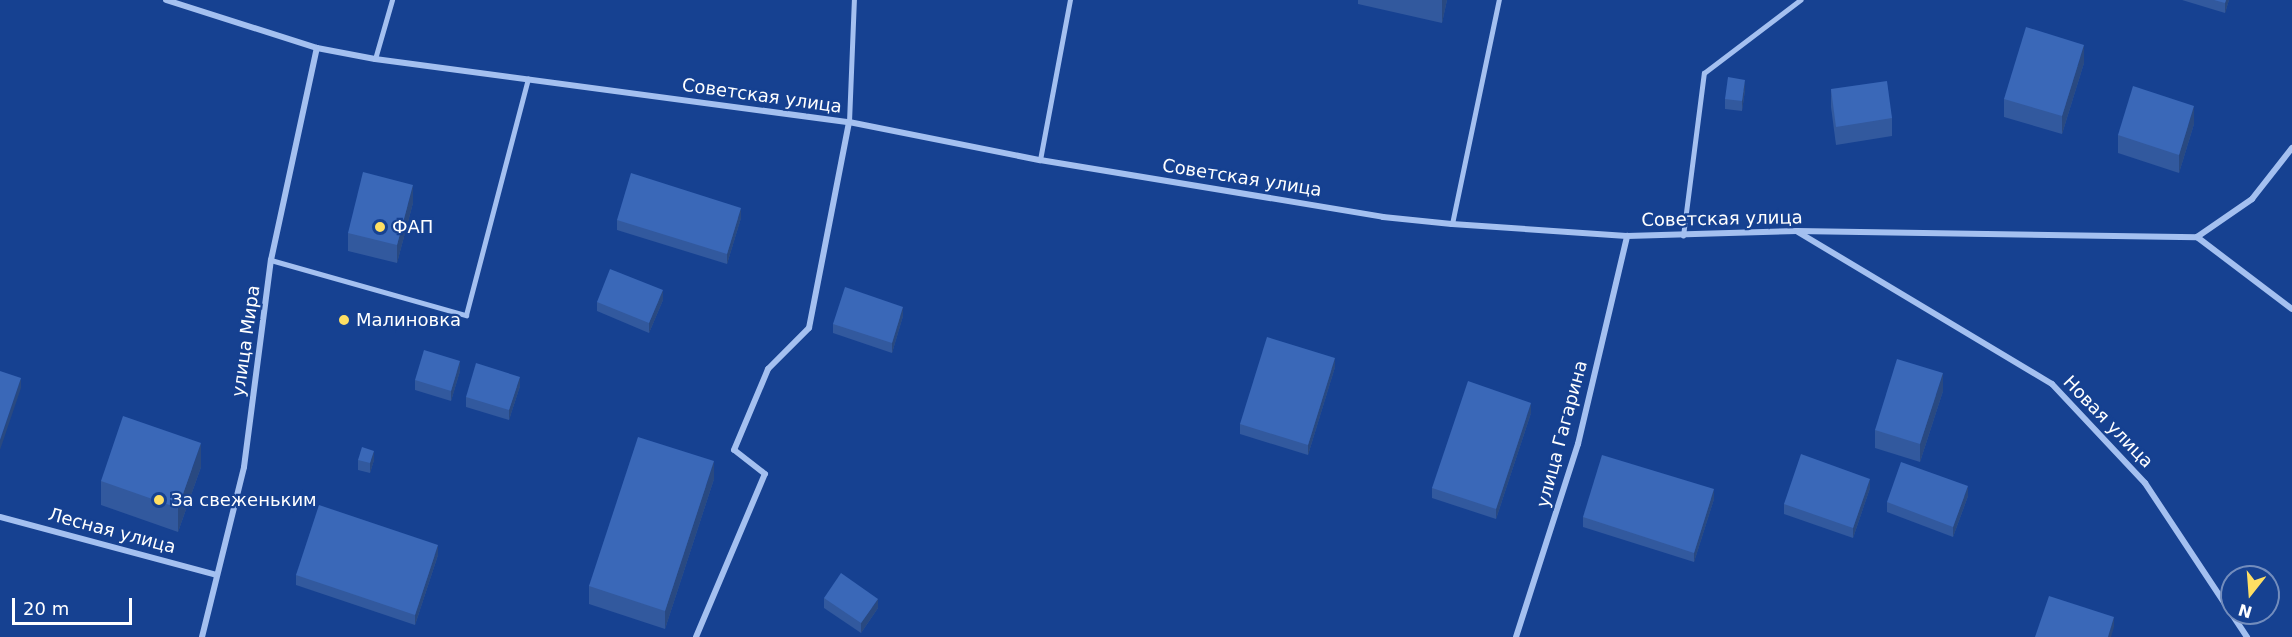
<!DOCTYPE html>
<meta charset="utf-8">
<style>
body{margin:0}
#map{position:relative;width:2292px;height:637px;overflow:hidden;background:#164191;font-family:"DejaVu Sans",sans-serif}
div>[style]{position:absolute}
[style*='--x']{left:calc(var(--x)*1px);top:calc(var(--y)*1px);width:calc(var(--w)*1px);rotate:calc(var(--a)*1deg)}
.service>*{height:4.5px;margin:-2.25px;padding:0 2.25px;transform-origin:2.25px;border-radius:2.25px;background:#a4c0f0}
.minor>*{height:6px;margin:-3px;padding:0 3px;transform-origin:3px;border-radius:3px;background:#a4c0f0}
.wall>*{inset:0;background:#32599e}
.shaded-wall>*{inset:0;background:#294981}
.building>*{inset:0;background:#3a68b8}
.dots>*{width:16px;height:16px;translate:-50% -50%;box-sizing:border-box;border:3px solid #164191;border-radius:50%}
span{translate:-50% -50%;white-space:nowrap;text-align:center;line-height:1.15;-webkit-text-stroke:4.5px #164191;paint-order:stroke}
.street-label{font-size:18px;color:#fff}
.poi-label{font-size:18px;color:#fff}
.left{translate:0 -50%;text-align:left}
.north{position:absolute;left:2220px;top:565px;width:60px;height:60px;box-sizing:border-box;background:#164191;border:2px solid #738dbd;border-radius:50%;rotate:197deg;font-size:16px;font-weight:700;line-height:24px;text-align:center;color:#fff}
.north::after{content:'';display:block;margin:auto;width:21px;height:27px;background:#ffdf63;clip-path:polygon(50% 0,100% 100%,50% 72%,0 100%)}
.scale{position:absolute;left:12px;top:598px;width:120px;height:27px;box-sizing:border-box;border:3px solid #fff;border-top:0;padding-left:8px;font-size:18px;line-height:21px;white-space:nowrap;color:#fff;-webkit-text-stroke:4px #164191;paint-order:stroke}
</style>
<div id="map">
<div class="service">
<i style="--x:375;--y:59;--w:61;--a:-73.9"></i>
<i style="--x:849;--y:122;--w:122;--a:-87.7"></i>
<i style="--x:1040;--y:160;--w:163;--a:-79.4"></i>
<i style="--x:1452;--y:224;--w:229;--a:-78.2"></i>
<i style="--x:1683;--y:236;--w:164;--a:-82.7"></i>
<i style="--x:1704;--y:73;--w:121;--a:-37.2"></i>
<i style="--x:271;--y:260;--w:203;--a:15.8"></i>
<i style="--x:466;--y:315;--w:244;--a:-75.3"></i>
</div>
<div class="minor">
<i style="--x:166;--y:0;--w:158;--a:17.6"></i>
<i style="--x:317;--y:48;--w:59;--a:10.7"></i>
<i style="--x:375;--y:59;--w:478;--a:7.6"></i>
<i style="--x:849;--y:122;--w:195;--a:11.3"></i>
<i style="--x:1040;--y:160;--w:348;--a:9.4"></i>
<i style="--x:1383;--y:217;--w:69;--a:5.8"></i>
<i style="--x:1452;--y:224;--w:175;--a:3.9"></i>
<i style="--x:1627;--y:236;--w:170;--a:-1.7"></i>
<i style="--x:1797;--y:231;--w:400;--a:0.9"></i>
<i style="--x:2197;--y:237;--w:67;--a:-34.6"></i>
<i style="--x:2252;--y:199;--w:65;--a:-51.9"></i>
<i style="--x:1798;--y:232;--w:296;--a:30.9"></i>
<i style="--x:2052;--y:384;--w:136;--a:46.8"></i>
<i style="--x:2145;--y:483;--w:185;--a:56.5"></i>
<i style="--x:2197;--y:237;--w:119;--a:37.2"></i>
<i style="--x:0;--y:517;--w:224;--a:15"></i>
<i style="--x:202;--y:637;--w:175;--a:-76.1"></i>
<i style="--x:244;--y:467;--w:209;--a:-82.6"></i>
<i style="--x:271;--y:260;--w:217;--a:-77.8"></i>
<i style="--x:696;--y:637;--w:177;--a:-67.1"></i>
<i style="--x:765;--y:474;--w:39;--a:-142"></i>
<i style="--x:734;--y:450;--w:88;--a:-67.2"></i>
<i style="--x:768;--y:369;--w:58;--a:-45"></i>
<i style="--x:809;--y:328;--w:210;--a:-79"></i>
<i style="--x:1516;--y:637;--w:203;--a:-72.2"></i>
<i style="--x:1578;--y:444;--w:214;--a:-76.7"></i>
</div>
<div class="wall">
<i style="clip-path:polygon(1358px 0,1447px 0,1442px 23px,1358px 4px)"></i>
<i style="clip-path:polygon(2182px 0,2229px 0,2225px 13px)"></i>
<i style="clip-path:polygon(2084px 63px,2062px 134px,2004px 117px,2004px 99px)"></i>
<i style="clip-path:polygon(1831px 89px,1892px 118px,1892px 136px,1836px 145px,1831px 107px)"></i>
<i style="clip-path:polygon(1745px 90px,1742px 111px,1725px 109px,1725px 99px)"></i>
<i style="clip-path:polygon(2194px 124px,2179px 173px,2118px 153px,2118px 135px)"></i>
<i style="clip-path:polygon(413px 203px,397px 263px,348px 251px,348px 233px)"></i>
<i style="clip-path:polygon(741px 218px,727px 264px,617px 230px,617px 220px)"></i>
<i style="clip-path:polygon(663px 300px,649px 333px,597px 311px,597px 302px)"></i>
<i style="clip-path:polygon(903px 316px,892px 353px,833px 333px,833px 324px)"></i>
<i style="clip-path:polygon(1335px 367px,1308px 455px,1240px 434px,1240px 424px)"></i>
<i style="clip-path:polygon(460px 371px,451px 401px,415px 390px,415px 380px)"></i>
<i style="clip-path:polygon(520px 386px,509px 420px,466px 407px,466px 397px)"></i>
<i style="clip-path:polygon(1943px 391px,1920px 462px,1875px 448px,1875px 430px)"></i>
<i style="clip-path:polygon(1531px 413px,1496px 519px,1432px 498px,1432px 488px)"></i>
<i style="clip-path:polygon(358px 460px,374px 460px,370px 473px,358px 470px)"></i>
<i style="clip-path:polygon(201px 467px,178px 532px,101px 505px,101px 481px)"></i>
<i style="clip-path:polygon(714px 479px,665px 629px,589px 604px,589px 586px)"></i>
<i style="clip-path:polygon(1870px 488px,1853px 538px,1784px 514px,1784px 504px)"></i>
<i style="clip-path:polygon(1968px 496px,1953px 537px,1887px 512px,1887px 502px)"></i>
<i style="clip-path:polygon(1714px 499px,1694px 562px,1583px 527px,1583px 517px)"></i>
<i style="clip-path:polygon(438px 555px,415px 625px,296px 585px,296px 575px)"></i>
<i style="clip-path:polygon(824px 598px,878px 608px,861px 633px,824px 608px)"></i>
</div>
<div class="shaded-wall">
<i style="clip-path:polygon(1442px 0,1447px 0,1442px 23px)"></i>
<i style="clip-path:polygon(2226px 0,2229px 0,2225px 13px,2225px 3px)"></i>
<i style="clip-path:polygon(2084px 45px,2084px 63px,2062px 134px,2062px 116px)"></i>
<i style="clip-path:polygon(1745px 80px,1745px 90px,1742px 111px,1742px 101px)"></i>
<i style="clip-path:polygon(2194px 106px,2194px 124px,2179px 173px,2179px 155px)"></i>
<i style="clip-path:polygon(413px 185px,413px 203px,397px 263px,397px 245px)"></i>
<i style="clip-path:polygon(741px 208px,741px 218px,727px 264px,727px 254px)"></i>
<i style="clip-path:polygon(663px 290px,663px 300px,649px 333px,649px 323px)"></i>
<i style="clip-path:polygon(903px 307px,903px 316px,892px 353px,892px 343px)"></i>
<i style="clip-path:polygon(1335px 358px,1335px 367px,1308px 455px,1308px 445px)"></i>
<i style="clip-path:polygon(460px 361px,460px 371px,451px 401px,451px 391px)"></i>
<i style="clip-path:polygon(1943px 373px,1943px 391px,1920px 462px,1920px 444px)"></i>
<i style="clip-path:polygon(520px 377px,520px 386px,509px 420px,509px 410px)"></i>
<i style="clip-path:polygon(21px 378px,21px 388px,0 450px,0 440px)"></i>
<i style="clip-path:polygon(1531px 403px,1531px 413px,1496px 519px,1496px 509px)"></i>
<i style="clip-path:polygon(201px 443px,201px 467px,178px 532px,178px 508px)"></i>
<i style="clip-path:polygon(374px 451px,374px 460px,370px 473px,370px 463px)"></i>
<i style="clip-path:polygon(714px 461px,714px 479px,665px 629px,665px 611px)"></i>
<i style="clip-path:polygon(1870px 479px,1870px 488px,1853px 538px,1853px 528px)"></i>
<i style="clip-path:polygon(1968px 486px,1968px 496px,1953px 537px,1953px 527px)"></i>
<i style="clip-path:polygon(1714px 489px,1714px 499px,1694px 562px,1694px 553px)"></i>
<i style="clip-path:polygon(438px 545px,438px 555px,415px 625px,415px 615px)"></i>
<i style="clip-path:polygon(878px 599px,878px 608px,861px 633px,861px 623px)"></i>
<i style="clip-path:polygon(2114px 617px,2114px 627px,2111px 637px,2108px 637px)"></i>
</div>
<div class="building">
<i style="clip-path:polygon(2214px 0,2226px 0,2225px 3px)"></i>
<i style="clip-path:polygon(2026px 27px,2084px 45px,2062px 116px,2004px 99px)"></i>
<i style="clip-path:polygon(1728px 77px,1745px 80px,1742px 101px,1725px 99px)"></i>
<i style="clip-path:polygon(1887px 81px,1892px 118px,1836px 127px,1831px 89px)"></i>
<i style="clip-path:polygon(2133px 86px,2194px 106px,2179px 155px,2118px 135px)"></i>
<i style="clip-path:polygon(363px 172px,413px 185px,397px 245px,348px 233px)"></i>
<i style="clip-path:polygon(631px 173px,741px 208px,727px 254px,617px 220px)"></i>
<i style="clip-path:polygon(610px 269px,663px 290px,649px 323px,597px 302px)"></i>
<i style="clip-path:polygon(845px 287px,903px 307px,892px 343px,833px 324px)"></i>
<i style="clip-path:polygon(1267px 337px,1335px 358px,1308px 445px,1240px 424px)"></i>
<i style="clip-path:polygon(424px 350px,460px 361px,451px 391px,415px 380px)"></i>
<i style="clip-path:polygon(1897px 359px,1943px 373px,1920px 444px,1875px 430px)"></i>
<i style="clip-path:polygon(476px 363px,520px 377px,509px 410px,466px 397px)"></i>
<i style="clip-path:polygon(0 371px,21px 378px,0 440px)"></i>
<i style="clip-path:polygon(1468px 381px,1531px 403px,1496px 509px,1432px 488px)"></i>
<i style="clip-path:polygon(123px 416px,201px 443px,178px 508px,101px 481px)"></i>
<i style="clip-path:polygon(638px 437px,714px 461px,665px 611px,589px 586px)"></i>
<i style="clip-path:polygon(362px 447px,374px 451px,370px 463px,358px 460px)"></i>
<i style="clip-path:polygon(1801px 454px,1870px 479px,1853px 528px,1784px 504px)"></i>
<i style="clip-path:polygon(1602px 455px,1714px 489px,1694px 553px,1583px 517px)"></i>
<i style="clip-path:polygon(1901px 462px,1968px 486px,1953px 527px,1887px 502px)"></i>
<i style="clip-path:polygon(319px 505px,438px 545px,415px 615px,296px 575px)"></i>
<i style="clip-path:polygon(841px 573px,878px 599px,861px 623px,824px 598px)"></i>
<i style="clip-path:polygon(2049px 596px,2114px 617px,2108px 637px,2035px 637px)"></i>
</div>
<div class="dots">
<i style="left:380px;top:227px;background:#ffdf63"></i>
<i style="left:344px;top:320px;background:#ffdf63"></i>
<i style="left:159px;top:500px;background:#ffdf63"></i>
</div>
<div class="street-label">
<span style="left:762px;top:96px;rotate:8deg">Советская улица</span>
<span style="left:1242px;top:178px;rotate:9deg">Советская улица</span>
<span style="left:1722px;top:219px;rotate:-1deg">Советская улица</span>
<span style="left:246px;top:341px;rotate:-82deg">улица Мира</span>
<span style="left:2108px;top:422px;rotate:46deg">Новая улица</span>
<span style="left:1562px;top:434px;rotate:-75deg">улица Гагарина</span>
<span style="left:112px;top:531px;rotate:15deg">Лесная улица</span>
</div>
<div class="poi-label">
<span class="left" style="left:392px;top:227px">ФАП</span>
<span class="left" style="left:356px;top:320px">Малиновка</span>
<span class="left" style="left:171px;top:500px">За свеженьким</span>
</div>
<div class="north">N</div>
<div class="scale">20 m</div>
</div>
